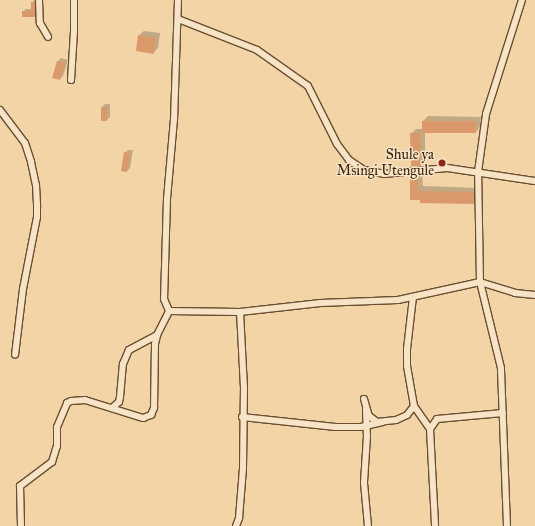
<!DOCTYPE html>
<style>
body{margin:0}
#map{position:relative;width:535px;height:526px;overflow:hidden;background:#f2d4a6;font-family:"IM FELL Great Primer",serif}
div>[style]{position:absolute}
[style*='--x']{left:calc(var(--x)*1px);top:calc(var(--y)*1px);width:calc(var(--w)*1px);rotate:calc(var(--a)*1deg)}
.shadow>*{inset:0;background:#0003}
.building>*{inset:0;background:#db996b}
.roads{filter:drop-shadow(1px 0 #694f30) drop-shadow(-1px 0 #694f30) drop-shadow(0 1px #694f30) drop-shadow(0 -1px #694f30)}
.minor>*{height:6px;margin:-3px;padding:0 3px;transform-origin:3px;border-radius:3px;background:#f7e3c5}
.dots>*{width:11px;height:11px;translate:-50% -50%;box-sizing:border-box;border:2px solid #f7e3c5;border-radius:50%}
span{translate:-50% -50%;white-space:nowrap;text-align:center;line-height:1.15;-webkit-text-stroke:3px #f7e3c5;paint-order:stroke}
.poi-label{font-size:14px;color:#3b2309}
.right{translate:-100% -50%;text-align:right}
</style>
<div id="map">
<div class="shadow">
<i style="clip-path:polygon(34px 0,37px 0,38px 13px,35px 16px,23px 12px,26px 9px,32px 9px,32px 3px)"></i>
<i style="clip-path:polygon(144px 31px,160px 33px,158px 48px,153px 53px,139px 35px)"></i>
<i style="clip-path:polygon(61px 58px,68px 60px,63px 76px,60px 79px,53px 77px,58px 61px)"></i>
<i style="clip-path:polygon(105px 104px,110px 104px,110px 117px,107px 120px,102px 107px)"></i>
<i style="clip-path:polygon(428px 116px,481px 117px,480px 127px,476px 132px,425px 132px,425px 160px,420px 165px,411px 134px,416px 129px,423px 129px,423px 121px)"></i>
<i style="clip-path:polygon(128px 150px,133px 150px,130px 168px,127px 171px,125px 153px)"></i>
<i style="clip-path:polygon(422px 171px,423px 186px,478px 188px,478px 198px,473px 203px,421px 202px,411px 176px,416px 172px)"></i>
</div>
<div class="building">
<i style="clip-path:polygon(31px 2px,35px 2px,35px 17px,22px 17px,22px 11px,31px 11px)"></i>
<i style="clip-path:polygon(138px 35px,156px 38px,154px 54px,136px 51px)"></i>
<i style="clip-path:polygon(57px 61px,65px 63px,60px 80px,52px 78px)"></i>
<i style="clip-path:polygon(101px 107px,107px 107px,107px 121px,101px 121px)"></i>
<i style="clip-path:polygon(422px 121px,476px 121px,476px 133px,422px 133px)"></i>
<i style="clip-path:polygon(410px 133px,420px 133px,421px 166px,411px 167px)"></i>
<i style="clip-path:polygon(124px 152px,130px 153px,127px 172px,121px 171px)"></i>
<i style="clip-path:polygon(418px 175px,418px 191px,474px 192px,474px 204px,420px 203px,420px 200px,410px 200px,410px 176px)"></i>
</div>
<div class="roads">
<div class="minor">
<i style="--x:39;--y:0;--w:23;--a:88"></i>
<i style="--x:40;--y:23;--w:16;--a:60"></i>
<i style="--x:178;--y:0;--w:119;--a:91.9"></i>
<i style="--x:174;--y:119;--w:80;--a:95"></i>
<i style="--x:167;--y:199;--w:100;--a:91.7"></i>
<i style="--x:164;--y:299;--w:13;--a:67"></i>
<i style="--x:169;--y:311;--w:71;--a:0.8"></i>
<i style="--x:240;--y:312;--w:81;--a:-6.4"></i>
<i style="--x:320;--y:303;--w:78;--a:-2.2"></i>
<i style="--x:398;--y:300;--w:84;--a:-12.4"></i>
<i style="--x:480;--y:282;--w:37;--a:17"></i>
<i style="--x:515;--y:293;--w:20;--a:6"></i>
<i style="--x:178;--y:19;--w:85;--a:21.4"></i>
<i style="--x:257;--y:50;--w:62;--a:35.2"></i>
<i style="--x:308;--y:86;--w:65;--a:63.4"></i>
<i style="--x:337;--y:144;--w:20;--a:53"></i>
<i style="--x:349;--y:160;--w:18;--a:34"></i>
<i style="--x:364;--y:170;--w:20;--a:11"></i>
<i style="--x:384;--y:174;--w:63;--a:-5.4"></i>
<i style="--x:447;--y:168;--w:89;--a:8.4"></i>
<i style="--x:71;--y:80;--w:49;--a:-86.5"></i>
<i style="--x:74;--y:31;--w:31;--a:-90"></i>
<i style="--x:0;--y:110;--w:41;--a:52.9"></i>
<i style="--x:25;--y:143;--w:20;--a:72"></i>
<i style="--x:31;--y:162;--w:24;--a:78"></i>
<i style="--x:36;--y:185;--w:22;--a:87"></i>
<i style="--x:37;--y:207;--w:10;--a:90"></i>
<i style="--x:37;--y:217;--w:73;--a:101"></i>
<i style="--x:23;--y:289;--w:66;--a:96.9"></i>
<i style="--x:413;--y:297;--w:52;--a:96.6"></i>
<i style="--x:407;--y:349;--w:17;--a:90"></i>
<i style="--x:407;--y:366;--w:41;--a:80.1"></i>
<i style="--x:414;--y:406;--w:28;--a:55"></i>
<i style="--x:430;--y:429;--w:97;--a:87"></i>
<i style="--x:364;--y:399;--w:18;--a:74"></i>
<i style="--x:369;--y:416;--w:10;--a:37"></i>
<i style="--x:377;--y:422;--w:19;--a:-6"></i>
<i style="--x:396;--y:420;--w:12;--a:-24"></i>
<i style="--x:407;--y:415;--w:11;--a:-52"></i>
<i style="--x:112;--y:408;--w:9;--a:-41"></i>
<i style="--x:119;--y:402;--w:5;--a:-79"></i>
<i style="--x:120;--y:397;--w:33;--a:-85"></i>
<i style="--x:123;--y:364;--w:15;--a:-67"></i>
<i style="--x:129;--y:350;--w:32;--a:-28"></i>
<i style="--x:366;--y:409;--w:27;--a:88"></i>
<i style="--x:367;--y:436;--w:47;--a:93.7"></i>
<i style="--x:364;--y:483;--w:43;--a:84.7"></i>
<i style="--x:242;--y:417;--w:94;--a:6.1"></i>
<i style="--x:335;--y:427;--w:26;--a:0"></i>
<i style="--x:361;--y:427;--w:22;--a:-13"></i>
<i style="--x:430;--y:429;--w:12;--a:-55"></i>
<i style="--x:437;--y:419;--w:66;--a:-5.2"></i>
<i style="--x:21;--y:526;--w:40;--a:-91.4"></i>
<i style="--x:20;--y:486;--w:40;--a:-37"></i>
<i style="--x:52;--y:462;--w:17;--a:-73"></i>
<i style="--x:57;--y:446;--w:19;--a:-90"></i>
<i style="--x:57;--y:427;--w:26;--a:-67"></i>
<i style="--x:67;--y:403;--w:4;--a:-27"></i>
<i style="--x:71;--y:401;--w:14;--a:-4"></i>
<i style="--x:85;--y:400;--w:61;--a:17.2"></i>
<i style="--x:143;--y:418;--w:9;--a:-21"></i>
<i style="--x:151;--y:415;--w:8;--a:-67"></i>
<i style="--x:154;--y:408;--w:64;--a:-89.1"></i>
<i style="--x:155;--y:344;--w:9;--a:-77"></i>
<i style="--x:157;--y:335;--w:27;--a:-63"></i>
<i style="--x:236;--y:526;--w:9;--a:-69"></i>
<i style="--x:239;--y:518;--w:50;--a:-85.4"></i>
<i style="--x:243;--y:468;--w:80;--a:-89.3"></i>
<i style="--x:244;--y:388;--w:76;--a:-93"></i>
<i style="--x:507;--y:526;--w:158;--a:-92.2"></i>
<i style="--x:501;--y:368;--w:89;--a:-103.7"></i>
<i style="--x:480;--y:282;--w:110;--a:-91"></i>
<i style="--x:478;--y:172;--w:59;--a:-82.1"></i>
<i style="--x:486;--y:114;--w:120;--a:-72.5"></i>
</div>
</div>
<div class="dots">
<i style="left:442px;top:163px;background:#8f2418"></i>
</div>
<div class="poi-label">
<span class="right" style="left:434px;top:163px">Shule ya<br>Msingi Utengule</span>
</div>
</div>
